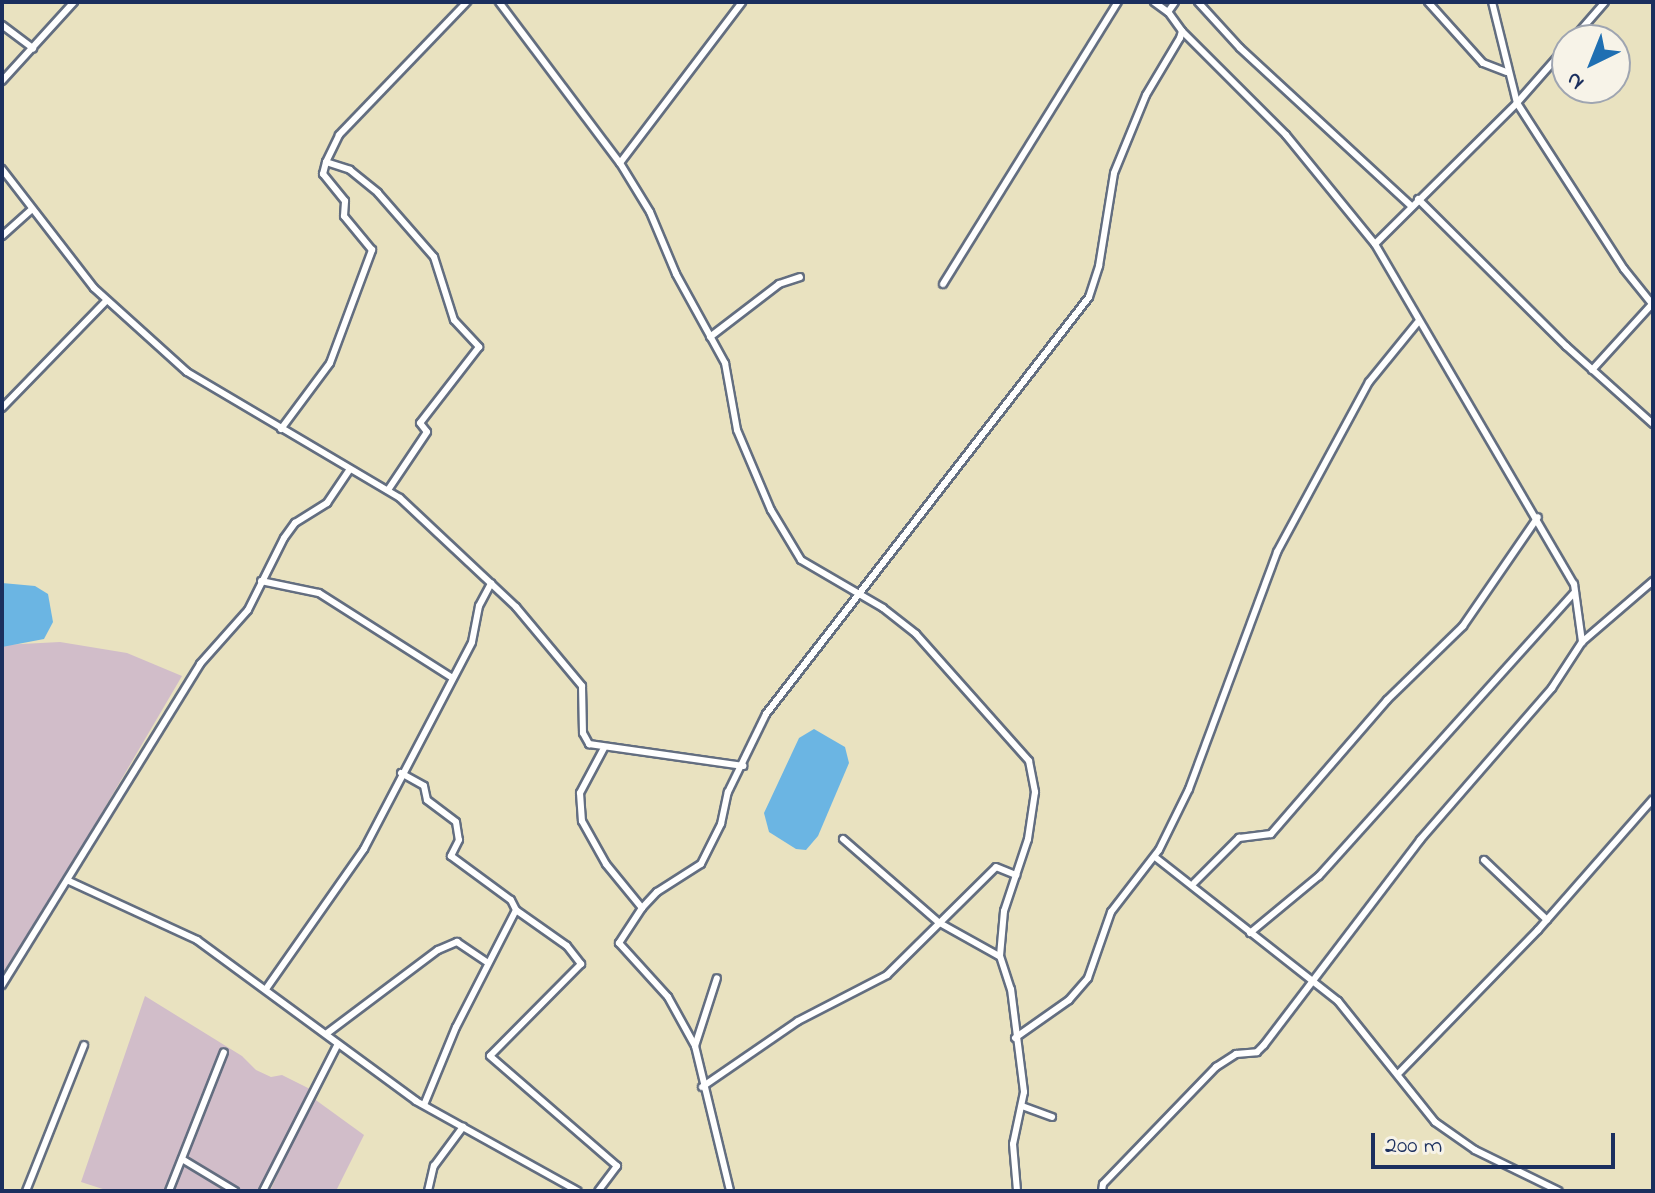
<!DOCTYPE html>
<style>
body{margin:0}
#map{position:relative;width:1655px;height:1193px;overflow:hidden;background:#e9e2c0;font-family:"Indie Flower",sans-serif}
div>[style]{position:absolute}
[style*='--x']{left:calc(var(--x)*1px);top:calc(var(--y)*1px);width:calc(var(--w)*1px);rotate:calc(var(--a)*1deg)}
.industrial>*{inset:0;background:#d1bdc9}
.water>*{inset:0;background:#6bb5e3}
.roads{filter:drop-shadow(2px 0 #636e80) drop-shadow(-2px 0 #636e80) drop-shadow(0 2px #636e80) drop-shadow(0 -2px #636e80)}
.minor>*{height:6px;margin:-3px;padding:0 3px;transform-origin:3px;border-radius:3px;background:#fff}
span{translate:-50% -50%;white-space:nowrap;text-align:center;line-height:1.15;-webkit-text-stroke:8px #f7f3e8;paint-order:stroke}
.frame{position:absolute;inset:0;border:4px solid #1b2f5e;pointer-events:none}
.north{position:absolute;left:1551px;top:24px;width:80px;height:80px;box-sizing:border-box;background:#f7f3e8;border:2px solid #9fa5b1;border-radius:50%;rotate:223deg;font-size:22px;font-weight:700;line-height:32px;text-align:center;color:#1b2f5e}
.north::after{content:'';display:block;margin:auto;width:28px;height:36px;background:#1f6fb2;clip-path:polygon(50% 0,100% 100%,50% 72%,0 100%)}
.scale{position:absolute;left:1371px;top:1133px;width:244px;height:36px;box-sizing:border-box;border:4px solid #1b2f5e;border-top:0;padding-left:10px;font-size:24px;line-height:28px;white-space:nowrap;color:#1b2f5e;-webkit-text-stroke:6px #f7f3e8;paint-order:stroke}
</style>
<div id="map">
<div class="industrial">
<i style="clip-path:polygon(60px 642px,127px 653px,182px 676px,2px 983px,2px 645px)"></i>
<i style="clip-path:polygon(145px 996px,242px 1056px,256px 1070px,271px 1077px,282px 1075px,310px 1089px,264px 1191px,109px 1191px,81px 1182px)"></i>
<i style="clip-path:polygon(313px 1098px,364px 1135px,336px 1191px,270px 1191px)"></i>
</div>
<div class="water">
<i style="clip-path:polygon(2px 583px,35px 586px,48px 594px,53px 622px,44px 639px,2px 647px)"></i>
<i style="clip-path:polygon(814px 729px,845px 747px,849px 763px,818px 836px,806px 850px,796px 849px,769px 832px,764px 813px,799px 738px)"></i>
</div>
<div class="roads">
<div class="minor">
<i style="--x:499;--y:2;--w:201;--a:53.1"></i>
<i style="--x:620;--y:163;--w:57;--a:58.5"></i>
<i style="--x:650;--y:212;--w:67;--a:67.2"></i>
<i style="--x:676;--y:274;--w:102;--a:61.2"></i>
<i style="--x:725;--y:363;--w:68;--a:79.8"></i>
<i style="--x:737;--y:430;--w:87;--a:67"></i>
<i style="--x:771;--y:510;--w:58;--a:59"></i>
<i style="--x:801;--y:560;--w:95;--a:30.3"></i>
<i style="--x:883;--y:608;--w:42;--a:38.2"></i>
<i style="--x:916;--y:634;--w:170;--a:48.3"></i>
<i style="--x:1029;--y:761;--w:32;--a:79"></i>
<i style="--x:1035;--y:792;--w:48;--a:98.5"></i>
<i style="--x:1028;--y:839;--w:76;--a:108.4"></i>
<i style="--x:1004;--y:911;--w:45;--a:95.1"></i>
<i style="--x:1000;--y:956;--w:35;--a:72"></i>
<i style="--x:1011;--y:989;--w:104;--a:82.8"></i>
<i style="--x:1024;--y:1092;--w:53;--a:101.9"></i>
<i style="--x:1013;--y:1144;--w:47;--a:85.1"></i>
<i style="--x:1154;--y:2;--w:17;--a:36"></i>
<i style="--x:1198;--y:2;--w:62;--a:47.6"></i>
<i style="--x:1240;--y:48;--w:233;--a:42.7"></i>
<i style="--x:1428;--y:2;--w:82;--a:48"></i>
<i style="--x:1483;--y:63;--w:25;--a:21"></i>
<i style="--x:2;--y:25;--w:39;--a:37"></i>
<i style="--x:1182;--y:31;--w:147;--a:45"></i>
<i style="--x:1286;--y:135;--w:141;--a:50.8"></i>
<i style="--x:1375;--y:244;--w:394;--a:59.7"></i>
<i style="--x:1574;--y:584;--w:59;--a:82.1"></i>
<i style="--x:1572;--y:40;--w:50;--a:-49"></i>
<i style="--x:1567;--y:46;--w:76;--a:131.3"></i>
<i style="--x:1517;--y:103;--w:197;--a:57.2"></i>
<i style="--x:1624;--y:269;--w:46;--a:51.1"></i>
<i style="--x:2;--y:81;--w:107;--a:-47.7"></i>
<i style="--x:326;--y:162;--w:25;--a:18"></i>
<i style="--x:350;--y:170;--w:36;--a:39"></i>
<i style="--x:378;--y:193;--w:85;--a:48.8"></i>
<i style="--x:434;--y:257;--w:66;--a:72.4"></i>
<i style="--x:454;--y:320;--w:37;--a:47"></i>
<i style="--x:479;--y:347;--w:96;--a:127.8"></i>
<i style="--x:420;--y:423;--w:11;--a:52"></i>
<i style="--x:427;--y:432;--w:70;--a:123.9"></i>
<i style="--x:620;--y:163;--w:202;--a:-52.8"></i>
<i style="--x:2;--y:169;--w:150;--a:52.3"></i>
<i style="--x:94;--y:288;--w:125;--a:42.1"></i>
<i style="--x:187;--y:372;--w:247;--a:30.6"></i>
<i style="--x:400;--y:498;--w:159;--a:43.2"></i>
<i style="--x:516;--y:607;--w:103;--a:50.1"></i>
<i style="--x:582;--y:686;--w:47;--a:88.8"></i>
<i style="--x:583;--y:733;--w:13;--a:61"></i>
<i style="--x:589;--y:744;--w:156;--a:8.1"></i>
<i style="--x:1418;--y:199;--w:209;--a:44.8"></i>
<i style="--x:1566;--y:346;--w:117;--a:41.9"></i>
<i style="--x:2;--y:236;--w:39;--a:-42"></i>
<i style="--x:1375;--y:244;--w:200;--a:-44.8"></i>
<i style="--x:1517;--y:103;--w:104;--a:-103.9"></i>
<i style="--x:943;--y:284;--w:332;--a:-58.2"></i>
<i style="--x:710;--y:337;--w:87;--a:-37.5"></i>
<i style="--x:779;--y:284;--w:22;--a:-18"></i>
<i style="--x:1592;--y:370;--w:89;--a:-47.7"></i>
<i style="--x:2;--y:408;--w:149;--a:-45.8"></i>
<i style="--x:281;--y:429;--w:82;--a:-53.4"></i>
<i style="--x:330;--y:363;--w:121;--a:-69.6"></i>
<i style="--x:372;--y:250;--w:44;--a:-129.5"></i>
<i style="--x:344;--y:216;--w:15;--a:-86"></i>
<i style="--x:345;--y:201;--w:35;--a:-129"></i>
<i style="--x:323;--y:174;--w:12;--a:-76"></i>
<i style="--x:326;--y:162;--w:30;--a:-64"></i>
<i style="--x:339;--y:135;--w:185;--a:-46.1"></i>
<i style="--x:261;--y:581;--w:59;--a:11.7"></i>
<i style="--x:319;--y:593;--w:156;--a:32.5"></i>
<i style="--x:604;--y:748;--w:51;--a:118.1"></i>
<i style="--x:580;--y:793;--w:28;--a:86"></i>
<i style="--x:582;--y:821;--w:49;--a:60.8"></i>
<i style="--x:606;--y:864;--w:57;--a:50.7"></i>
<i style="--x:642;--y:908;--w:42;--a:123.3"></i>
<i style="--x:619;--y:943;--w:73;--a:47.8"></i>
<i style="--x:668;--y:997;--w:56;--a:61.1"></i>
<i style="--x:695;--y:1046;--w:149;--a:76.4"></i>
<i style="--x:401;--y:773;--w:26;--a:29"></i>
<i style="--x:424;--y:786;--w:14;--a:78"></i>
<i style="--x:427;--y:800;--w:36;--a:37"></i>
<i style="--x:456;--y:822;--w:18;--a:81"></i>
<i style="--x:459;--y:840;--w:18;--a:117"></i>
<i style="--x:451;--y:856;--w:74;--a:36.3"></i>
<i style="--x:511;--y:900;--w:11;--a:63"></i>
<i style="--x:516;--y:910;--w:131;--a:117.1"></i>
<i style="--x:456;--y:1027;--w:84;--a:112.3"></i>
<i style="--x:843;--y:839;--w:126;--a:41.1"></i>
<i style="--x:938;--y:922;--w:70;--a:29.1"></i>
<i style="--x:1155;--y:857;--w:233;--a:38.2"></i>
<i style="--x:1338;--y:1001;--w:155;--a:51.3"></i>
<i style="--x:1435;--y:1122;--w:49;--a:35"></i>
<i style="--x:1475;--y:1150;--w:93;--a:26"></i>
<i style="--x:1484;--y:860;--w:87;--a:43.6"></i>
<i style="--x:69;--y:881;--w:141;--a:24.7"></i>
<i style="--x:197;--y:940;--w:272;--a:36.3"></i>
<i style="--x:416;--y:1101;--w:185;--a:29.1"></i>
<i style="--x:1194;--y:883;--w:64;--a:-45"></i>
<i style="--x:1239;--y:838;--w:32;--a:-7"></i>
<i style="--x:1271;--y:834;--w:177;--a:-49.1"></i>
<i style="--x:1387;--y:700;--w:106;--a:-44.2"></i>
<i style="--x:1463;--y:626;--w:132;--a:-55.5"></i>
<i style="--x:642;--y:908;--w:22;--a:-47"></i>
<i style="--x:657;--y:892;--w:52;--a:-32.5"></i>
<i style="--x:701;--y:864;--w:45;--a:-63.4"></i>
<i style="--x:721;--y:824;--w:33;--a:-78"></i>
<i style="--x:728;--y:792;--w:87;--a:-64"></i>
<i style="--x:766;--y:714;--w:527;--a:-52.24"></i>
<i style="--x:1089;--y:297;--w:33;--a:-72"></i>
<i style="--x:1099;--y:266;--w:94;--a:-80.8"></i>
<i style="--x:1114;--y:173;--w:84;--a:-67.7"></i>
<i style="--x:1146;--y:95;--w:66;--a:-59.2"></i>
<i style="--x:1180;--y:38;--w:7;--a:-74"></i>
<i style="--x:1182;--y:31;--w:24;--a:-126"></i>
<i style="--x:1168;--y:12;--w:12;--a:-55"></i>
<i style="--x:516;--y:910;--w:62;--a:35.2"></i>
<i style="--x:567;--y:946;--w:23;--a:52"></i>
<i style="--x:581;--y:964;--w:129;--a:134.7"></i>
<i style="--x:490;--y:1056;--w:168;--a:40.9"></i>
<i style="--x:617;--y:1166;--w:31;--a:127"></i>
<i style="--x:1250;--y:933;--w:89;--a:-39.6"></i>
<i style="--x:1319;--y:876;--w:382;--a:-48"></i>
<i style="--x:2;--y:985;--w:377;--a:-58.3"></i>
<i style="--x:200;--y:664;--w:72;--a:-48.4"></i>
<i style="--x:248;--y:610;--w:80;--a:-63.4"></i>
<i style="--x:284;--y:538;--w:19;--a:-54"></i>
<i style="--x:295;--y:523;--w:38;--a:-32"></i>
<i style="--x:327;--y:503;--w:41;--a:-55.9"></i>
<i style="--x:266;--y:989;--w:171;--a:-55"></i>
<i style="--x:364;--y:849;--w:233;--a:-62.4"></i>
<i style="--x:472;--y:642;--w:37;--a:-79"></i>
<i style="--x:479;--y:606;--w:26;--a:-62"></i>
<i style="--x:326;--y:1034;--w:140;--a:-36.9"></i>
<i style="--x:438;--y:950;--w:21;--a:-23"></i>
<i style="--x:457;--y:942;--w:36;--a:34"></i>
<i style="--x:1015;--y:1038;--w:66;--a:-35.1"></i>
<i style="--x:1069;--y:1000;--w:29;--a:-49"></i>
<i style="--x:1088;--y:978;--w:70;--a:-70.8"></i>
<i style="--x:1111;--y:912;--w:78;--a:-52.3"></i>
<i style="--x:1159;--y:850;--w:68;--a:-63.8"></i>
<i style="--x:1189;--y:789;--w:253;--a:-69.6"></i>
<i style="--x:1277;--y:552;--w:193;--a:-61.6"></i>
<i style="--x:1369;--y:382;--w:77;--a:-50.8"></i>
<i style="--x:695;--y:1046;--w:71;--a:-72.1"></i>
<i style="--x:1398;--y:1074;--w:201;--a:-45.8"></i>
<i style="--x:1538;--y:930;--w:174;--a:-48.7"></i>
<i style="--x:702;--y:1087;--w:116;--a:-34.5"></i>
<i style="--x:798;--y:1021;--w:100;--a:-27.3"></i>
<i style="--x:887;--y:975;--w:153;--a:-44.7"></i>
<i style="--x:996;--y:867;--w:22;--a:22"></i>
<i style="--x:1022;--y:1106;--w:32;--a:20"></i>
<i style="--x:182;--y:1159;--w:62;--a:31.1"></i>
<i style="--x:26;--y:1191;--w:157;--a:-68.3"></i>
<i style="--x:169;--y:1191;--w:149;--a:-68.4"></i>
<i style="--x:263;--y:1191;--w:165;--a:-63"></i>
<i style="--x:428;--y:1191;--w:26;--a:-77"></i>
<i style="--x:434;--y:1166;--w:49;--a:-53.4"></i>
<i style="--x:1102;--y:1191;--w:7;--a:-82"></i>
<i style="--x:1103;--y:1184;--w:163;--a:-46"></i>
<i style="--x:1216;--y:1067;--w:24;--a:-33"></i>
<i style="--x:1236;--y:1054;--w:21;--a:-5"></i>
<i style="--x:1257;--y:1052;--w:10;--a:-45"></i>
<i style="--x:1264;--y:1045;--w:258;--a:-52.7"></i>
<i style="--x:1420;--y:840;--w:201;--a:-49"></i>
<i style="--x:1552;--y:688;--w:55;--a:-56.9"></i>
<i style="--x:1582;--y:642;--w:94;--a:-40.7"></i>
</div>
</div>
<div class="frame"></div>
<div class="north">N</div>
<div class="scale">200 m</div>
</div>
